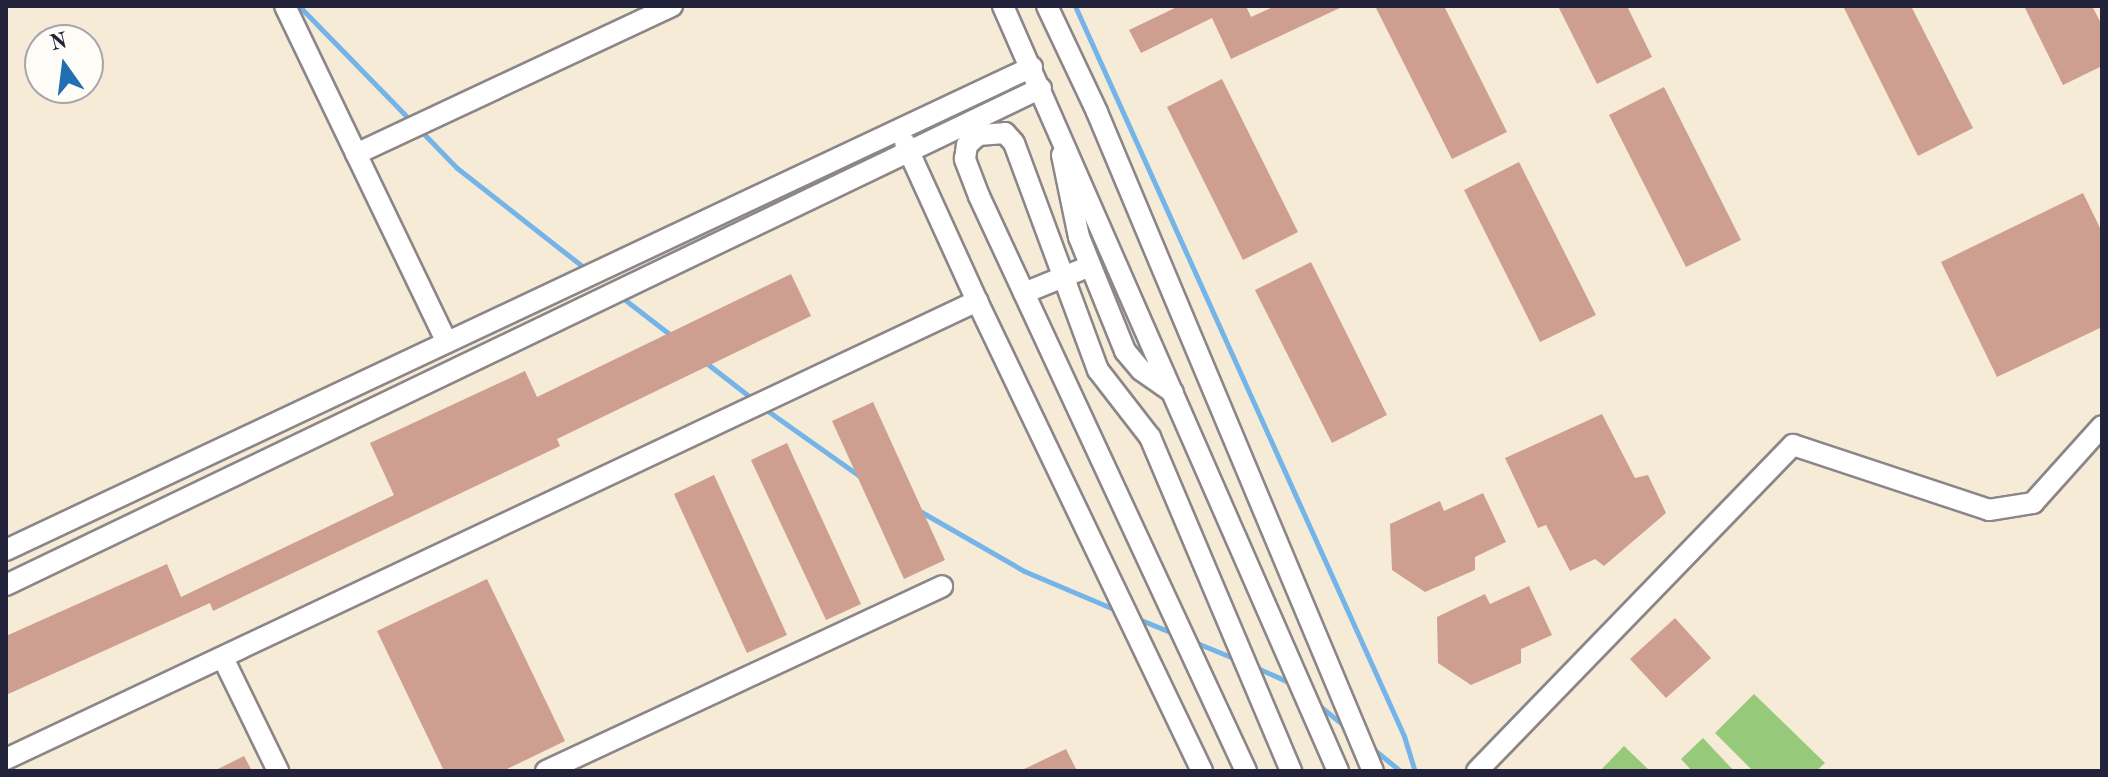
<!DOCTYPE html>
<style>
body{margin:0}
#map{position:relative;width:2108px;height:777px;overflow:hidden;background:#f5ebd7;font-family:"Old Standard TT",serif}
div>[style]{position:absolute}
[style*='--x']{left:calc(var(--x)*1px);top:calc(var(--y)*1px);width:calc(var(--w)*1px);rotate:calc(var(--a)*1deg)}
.green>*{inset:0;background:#96c97a}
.stream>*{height:5px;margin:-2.5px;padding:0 2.5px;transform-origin:2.5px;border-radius:2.5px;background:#74b4e8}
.building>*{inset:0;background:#ce9f90}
.roads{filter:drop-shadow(2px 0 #8c8689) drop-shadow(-2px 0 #8c8689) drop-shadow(0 2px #8c8689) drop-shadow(0 -2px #8c8689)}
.minor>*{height:20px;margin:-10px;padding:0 10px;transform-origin:10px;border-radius:10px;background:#fff}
span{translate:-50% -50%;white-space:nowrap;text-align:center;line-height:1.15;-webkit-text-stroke:8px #fdfcf7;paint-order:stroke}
.frame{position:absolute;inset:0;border:8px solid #22223b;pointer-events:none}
.north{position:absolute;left:24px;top:24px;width:80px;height:80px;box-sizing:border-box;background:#fdfcf7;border:2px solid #a5a5ac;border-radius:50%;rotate:346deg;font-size:22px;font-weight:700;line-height:32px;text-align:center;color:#22223b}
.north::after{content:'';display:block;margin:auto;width:28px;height:36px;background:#1f6fb2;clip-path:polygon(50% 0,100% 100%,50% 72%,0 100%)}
</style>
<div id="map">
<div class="green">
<i style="clip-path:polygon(1754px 694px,1825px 763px,1816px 771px,1753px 771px,1715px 733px)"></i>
<i style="clip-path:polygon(1703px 738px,1734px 771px,1692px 771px,1681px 759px)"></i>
<i style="clip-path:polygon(1624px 746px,1650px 771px,1600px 771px)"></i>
</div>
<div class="stream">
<i style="--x:299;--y:6;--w:163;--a:45.7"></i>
<i style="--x:1075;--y:6;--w:801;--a:65.74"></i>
<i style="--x:1404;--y:736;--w:37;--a:73"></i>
<i style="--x:420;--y:130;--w:53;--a:45.8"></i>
<i style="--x:457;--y:168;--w:165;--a:38.1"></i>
<i style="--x:620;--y:296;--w:66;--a:37.6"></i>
<i style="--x:705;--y:362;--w:62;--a:37.8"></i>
<i style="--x:765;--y:409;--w:118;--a:35.3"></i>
<i style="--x:918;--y:510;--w:122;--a:29.9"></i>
<i style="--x:1024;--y:571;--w:100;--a:23"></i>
<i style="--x:1136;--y:618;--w:42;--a:22.3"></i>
<i style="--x:1192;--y:641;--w:50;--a:22.4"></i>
<i style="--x:1255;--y:667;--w:42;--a:24.1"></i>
<i style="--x:1316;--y:703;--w:38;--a:39"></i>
<i style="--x:1372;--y:748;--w:36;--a:39"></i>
</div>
<div class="building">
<i style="clip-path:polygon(1179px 6px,1246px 6px,1251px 17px,1275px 6px,1344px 6px,1231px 59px,1212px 18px,1141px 53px,1129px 30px)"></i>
<i style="clip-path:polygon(1375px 6px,1444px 6px,1507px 132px,1452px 159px)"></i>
<i style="clip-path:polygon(1558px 6px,1627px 6px,1652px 57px,1597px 84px)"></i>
<i style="clip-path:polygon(1843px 6px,1911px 6px,1973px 128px,1918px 156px)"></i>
<i style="clip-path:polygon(2024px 6px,2092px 6px,2102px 25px,2102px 66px,2063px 85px)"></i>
<i style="clip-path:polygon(1222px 79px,1298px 232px,1243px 260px,1167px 107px)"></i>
<i style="clip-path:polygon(1664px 87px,1741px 240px,1686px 267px,1609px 115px)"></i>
<i style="clip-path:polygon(1519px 162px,1596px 315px,1540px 342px,1464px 190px)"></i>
<i style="clip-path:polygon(2083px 193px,2102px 232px,2102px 327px,1997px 377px,1941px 262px)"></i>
<i style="clip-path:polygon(1311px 262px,1387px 415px,1332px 443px,1255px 290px)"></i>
<i style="clip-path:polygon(791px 274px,811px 316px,557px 439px,560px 446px,213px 611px,210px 603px,6px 695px,6px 636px,167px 564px,181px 597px,394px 495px,370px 443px,525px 371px,537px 397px)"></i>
<i style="clip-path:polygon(873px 402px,945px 560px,904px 579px,832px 421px)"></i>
<i style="clip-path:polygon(1602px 414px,1635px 478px,1648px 475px,1666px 513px,1604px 566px,1595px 559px,1570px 571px,1546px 525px,1538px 528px,1505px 458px)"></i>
<i style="clip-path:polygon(787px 443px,861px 604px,826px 620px,751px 460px)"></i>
<i style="clip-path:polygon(714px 475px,787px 635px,747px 653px,674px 494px)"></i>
<i style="clip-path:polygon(1483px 493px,1506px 542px,1475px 557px,1475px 570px,1425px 592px,1392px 570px,1390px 524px,1440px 501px,1444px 511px)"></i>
<i style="clip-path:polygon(487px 579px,565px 741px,503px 771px,444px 771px,377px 631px)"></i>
<i style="clip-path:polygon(1529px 586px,1552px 635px,1521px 649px,1521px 663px,1471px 685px,1438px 663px,1437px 617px,1485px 594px,1490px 604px)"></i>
<i style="clip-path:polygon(1675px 618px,1711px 658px,1666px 698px,1630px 659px)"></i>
<i style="clip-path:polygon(1066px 749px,1077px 771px,1020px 771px)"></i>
<i style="clip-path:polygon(244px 756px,252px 771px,214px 771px)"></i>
</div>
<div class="roads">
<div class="minor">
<i style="--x:285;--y:6;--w:369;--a:64.3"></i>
<i style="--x:1003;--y:6;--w:835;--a:66.35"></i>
<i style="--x:1047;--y:6;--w:117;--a:64.7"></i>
<i style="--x:1097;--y:112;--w:714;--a:67.28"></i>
<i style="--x:905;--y:143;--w:174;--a:65.5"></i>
<i style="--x:356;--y:154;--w:349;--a:-25.1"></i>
<i style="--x:1062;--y:155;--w:84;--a:78.3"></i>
<i style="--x:1079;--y:237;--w:123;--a:68"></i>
<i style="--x:1125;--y:351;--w:25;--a:50"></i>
<i style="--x:1141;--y:370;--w:39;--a:35"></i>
<i style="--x:1024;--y:293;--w:71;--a:-22.2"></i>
<i style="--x:6;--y:550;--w:1134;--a:-25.21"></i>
<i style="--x:6;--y:585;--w:1148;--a:-25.65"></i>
<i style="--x:223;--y:658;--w:126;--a:64"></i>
<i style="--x:6;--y:759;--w:1074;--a:-25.25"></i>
<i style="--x:977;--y:301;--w:521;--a:64.42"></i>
<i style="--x:546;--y:771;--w:437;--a:-25"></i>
<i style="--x:1246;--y:771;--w:634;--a:-114.91"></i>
<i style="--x:979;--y:196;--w:40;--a:-111"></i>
<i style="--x:965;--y:159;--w:14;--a:-82"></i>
<i style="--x:967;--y:145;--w:15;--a:-42"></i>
<i style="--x:978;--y:135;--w:27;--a:-4"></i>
<i style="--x:1005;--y:133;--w:13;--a:48"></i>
<i style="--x:1014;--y:143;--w:242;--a:69.7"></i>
<i style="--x:1098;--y:370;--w:85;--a:52.2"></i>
<i style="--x:1150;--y:437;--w:363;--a:67.1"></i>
<i style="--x:1477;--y:771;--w:454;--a:-45.9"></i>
<i style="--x:1793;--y:445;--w:206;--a:18.3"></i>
<i style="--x:1989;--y:510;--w:45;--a:-9"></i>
<i style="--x:2033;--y:503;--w:103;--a:-48.1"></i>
</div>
</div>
<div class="frame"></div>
<div class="north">N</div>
</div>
